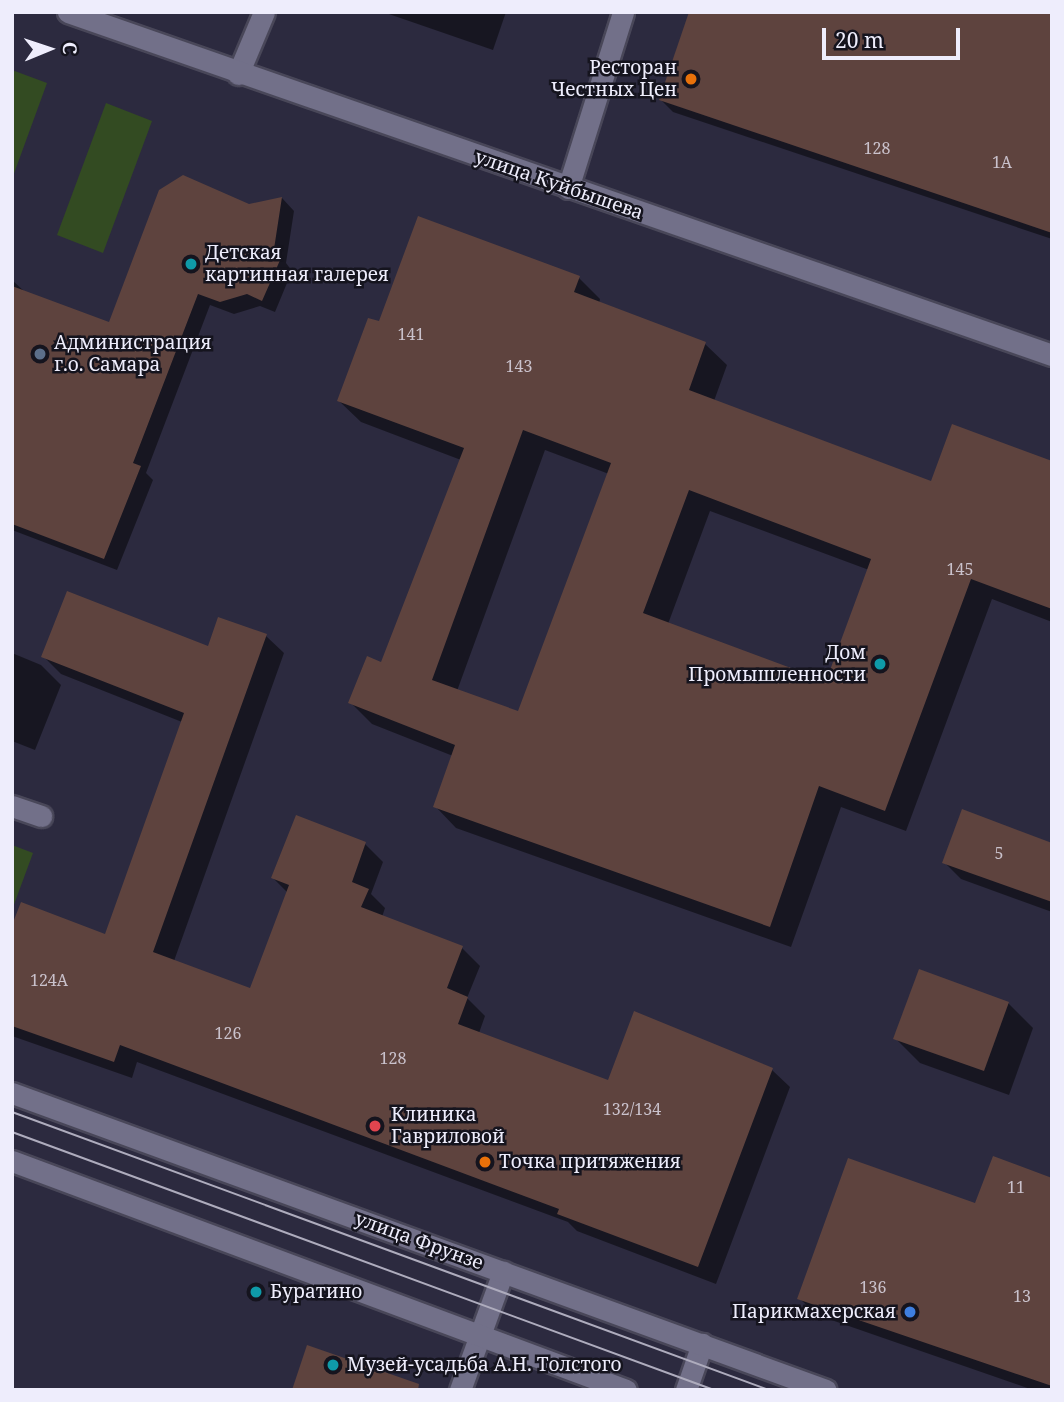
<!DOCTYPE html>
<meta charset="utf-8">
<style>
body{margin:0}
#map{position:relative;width:1064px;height:1402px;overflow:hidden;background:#2c2a3f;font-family:"Noto Serif",serif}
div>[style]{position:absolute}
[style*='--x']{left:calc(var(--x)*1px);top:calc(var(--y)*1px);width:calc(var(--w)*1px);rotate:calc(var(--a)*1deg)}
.green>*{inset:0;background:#334b22}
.shadow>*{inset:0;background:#0007}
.building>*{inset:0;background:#5e433e}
.roads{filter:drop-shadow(2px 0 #494759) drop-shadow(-2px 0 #494759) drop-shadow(0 2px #494759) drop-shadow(0 -2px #494759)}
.lane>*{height:21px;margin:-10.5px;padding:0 10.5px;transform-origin:10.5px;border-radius:10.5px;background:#727089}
.secondary>*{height:21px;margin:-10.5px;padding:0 10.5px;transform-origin:10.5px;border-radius:10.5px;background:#727089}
.tram>*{height:2px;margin:-1px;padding:0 1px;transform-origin:1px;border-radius:1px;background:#aeacbd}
.dots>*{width:19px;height:19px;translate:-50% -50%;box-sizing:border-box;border:4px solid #15141e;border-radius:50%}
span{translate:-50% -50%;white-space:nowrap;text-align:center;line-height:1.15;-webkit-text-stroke:5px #15141e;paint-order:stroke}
.number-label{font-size:16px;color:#cac2cc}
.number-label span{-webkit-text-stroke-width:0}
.poi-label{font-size:19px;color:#eeedfc}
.right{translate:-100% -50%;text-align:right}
.left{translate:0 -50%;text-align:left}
.street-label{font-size:19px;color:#eeedfc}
.frame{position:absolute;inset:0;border:14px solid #eeedfc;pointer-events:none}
.north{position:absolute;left:14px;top:14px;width:70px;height:70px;-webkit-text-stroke:5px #15141e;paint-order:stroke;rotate:88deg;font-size:19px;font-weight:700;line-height:28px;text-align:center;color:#eeedfc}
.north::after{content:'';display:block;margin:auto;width:24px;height:32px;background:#eeedfc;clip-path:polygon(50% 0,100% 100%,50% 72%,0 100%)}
.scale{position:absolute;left:822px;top:28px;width:138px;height:32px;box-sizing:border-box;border:4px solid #eeedfc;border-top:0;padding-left:9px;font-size:21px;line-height:24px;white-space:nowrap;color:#eeedfc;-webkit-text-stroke:5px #15141e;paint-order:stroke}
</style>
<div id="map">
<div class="green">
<i style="clip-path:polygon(12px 70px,47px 83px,12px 179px)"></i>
<i style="clip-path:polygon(106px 103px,152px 121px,103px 253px,57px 235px)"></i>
<i style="clip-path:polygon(12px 845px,33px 853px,12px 910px)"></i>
</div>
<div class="shadow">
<i style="clip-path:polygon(383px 12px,506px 12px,493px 50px)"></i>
<i style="clip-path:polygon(1052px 12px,1052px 239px,673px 112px,661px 100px)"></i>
<i style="clip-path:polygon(282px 198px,294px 211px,286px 263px,292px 271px,275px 312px,260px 306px,234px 314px,210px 305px,146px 473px,153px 480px,117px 570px,12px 530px,12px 280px,25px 292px,110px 324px,249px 206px)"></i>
<i style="clip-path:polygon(evenodd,579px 278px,600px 299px,599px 304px,705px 344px,727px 365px,714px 401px,932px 483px,1052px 463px,1052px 622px,992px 599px,906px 831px,841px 807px,791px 947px,456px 828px,435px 806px,453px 756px,372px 724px,350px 702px,382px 664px,461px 460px,361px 422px,339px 401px,380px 324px,579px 278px,545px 450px,609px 474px,519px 714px,457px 691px,545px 450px,579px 278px,710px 511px,869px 570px,827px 684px,668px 624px,710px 511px)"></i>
<i style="clip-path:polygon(266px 636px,284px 653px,174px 961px,251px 991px,288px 893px,273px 878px,365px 844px,383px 862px,371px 894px,385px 908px,382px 917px,462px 948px,480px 966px,467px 998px,485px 1016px,479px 1033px,609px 1082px,772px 1070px,790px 1087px,716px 1284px,577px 1231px,568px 1222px,137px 1062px,132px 1078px,12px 1036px,12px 930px,106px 936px,182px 722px,61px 674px,43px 656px,209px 648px)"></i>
<i style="clip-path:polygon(12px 653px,41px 665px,61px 685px,35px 750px,12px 741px)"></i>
<i style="clip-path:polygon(1052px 844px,1052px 912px,961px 879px,944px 862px)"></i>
<i style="clip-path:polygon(1008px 1003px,1033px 1028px,1009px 1095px,920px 1063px,895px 1038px)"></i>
<i style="clip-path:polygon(1052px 1180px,1052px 1390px,1033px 1390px,817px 1315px,799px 1298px,976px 1206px)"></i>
</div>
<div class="building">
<i style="clip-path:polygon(689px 12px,1052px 12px,1052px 233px,659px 100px)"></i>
<i style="clip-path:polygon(183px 175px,249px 204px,282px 197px,274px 249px,281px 258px,262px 301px,247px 294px,220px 302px,198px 294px,133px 463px,141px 466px,104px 559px,12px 524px,12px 286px,109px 322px,159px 190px)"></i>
<i style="clip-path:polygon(evenodd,418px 216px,580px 276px,574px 292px,706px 342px,689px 390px,931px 481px,952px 424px,1052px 461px,1052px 609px,971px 579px,885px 811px,819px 786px,770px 927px,433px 807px,455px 745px,348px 703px,367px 656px,381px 662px,464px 448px,337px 401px,368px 318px,379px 321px,418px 216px,523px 430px,611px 463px,518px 711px,432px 680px,523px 430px,418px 216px,689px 490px,871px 559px,826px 681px,643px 613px,689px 490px)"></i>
<i style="clip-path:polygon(67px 591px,208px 646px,218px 617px,267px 634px,153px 952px,250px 988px,289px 885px,271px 878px,296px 815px,366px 842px,352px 882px,369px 889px,361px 907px,463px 946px,447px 988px,468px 997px,458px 1024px,608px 1080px,634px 1011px,773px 1068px,698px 1267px,557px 1214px,559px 1209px,120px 1045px,114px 1062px,12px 1026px,12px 925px,21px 902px,105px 934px,184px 713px,41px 657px)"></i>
<i style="clip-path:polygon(962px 809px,1052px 843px,1052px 902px,942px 863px)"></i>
<i style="clip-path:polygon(919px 969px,1009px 1002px,984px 1071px,893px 1039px)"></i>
<i style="clip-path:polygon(993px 1156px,1052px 1178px,1052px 1386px,797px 1299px,848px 1158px,975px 1203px)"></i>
<i style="clip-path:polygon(307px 1345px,419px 1384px,418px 1390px,292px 1390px)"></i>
</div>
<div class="roads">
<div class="lane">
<i style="--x:238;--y:74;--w:67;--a:-67.2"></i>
<i style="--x:568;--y:188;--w:184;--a:-72.6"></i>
<i style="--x:12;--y:806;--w:31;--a:19"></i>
<i style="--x:460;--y:1390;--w:126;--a:-70"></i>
<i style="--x:686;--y:1390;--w:49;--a:-70.8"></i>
</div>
<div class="secondary">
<i style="--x:68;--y:12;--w:1042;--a:19.22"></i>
<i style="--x:12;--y:1093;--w:866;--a:20.05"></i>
<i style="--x:12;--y:1161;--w:655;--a:20.45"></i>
</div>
</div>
<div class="tram">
<i style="--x:12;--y:1112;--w:806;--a:20.17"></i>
<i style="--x:12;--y:1132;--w:748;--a:20.18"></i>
</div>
<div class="dots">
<i style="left:691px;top:79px;background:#e8710a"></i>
<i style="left:191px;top:264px;background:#0f9aa8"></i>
<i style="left:40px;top:354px;background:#5c6f8a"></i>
<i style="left:880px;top:664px;background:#0f9aa8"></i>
<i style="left:375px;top:1126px;background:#e0444e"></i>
<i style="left:485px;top:1162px;background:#e8710a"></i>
<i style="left:256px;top:1292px;background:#0f9aa8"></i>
<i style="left:910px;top:1312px;background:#3f7fe0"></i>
<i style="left:333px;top:1365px;background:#0f9aa8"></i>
</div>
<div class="number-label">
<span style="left:877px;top:148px">128</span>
<span style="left:1002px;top:162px">1А</span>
<span style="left:411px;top:334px">141</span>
<span style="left:519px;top:366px">143</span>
<span style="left:960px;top:569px">145</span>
<span style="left:999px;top:853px">5</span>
<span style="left:49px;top:980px">124А</span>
<span style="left:228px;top:1033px">126</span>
<span style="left:393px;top:1058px">128</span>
<span style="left:632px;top:1109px">132/134</span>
<span style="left:1016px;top:1187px">11</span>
<span style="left:873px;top:1287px">136</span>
<span style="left:1022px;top:1296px">13</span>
</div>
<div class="poi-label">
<span class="right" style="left:677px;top:79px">Ресторан<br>Честных Цен</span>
<span class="left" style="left:205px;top:264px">Детская<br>картинная галерея</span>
<span class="left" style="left:54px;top:354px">Администрация<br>г.о. Самара</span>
<span class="right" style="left:866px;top:664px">Дом<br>Промышленности</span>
<span class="left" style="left:391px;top:1126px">Клиника<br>Гавриловой</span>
<span class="left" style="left:499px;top:1162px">Точка притяжения</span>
<span class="left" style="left:270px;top:1292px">Буратино</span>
<span class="right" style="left:896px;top:1312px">Парикмахерская</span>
<span class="left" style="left:347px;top:1365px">Музей-усадьба А.Н. Толстого</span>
</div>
<div class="street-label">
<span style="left:559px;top:185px;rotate:19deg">улица Куйбышева</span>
<span style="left:419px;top:1241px;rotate:20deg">улица Фрунзе</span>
</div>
<div class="frame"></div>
<div class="north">С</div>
<div class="scale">20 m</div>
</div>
